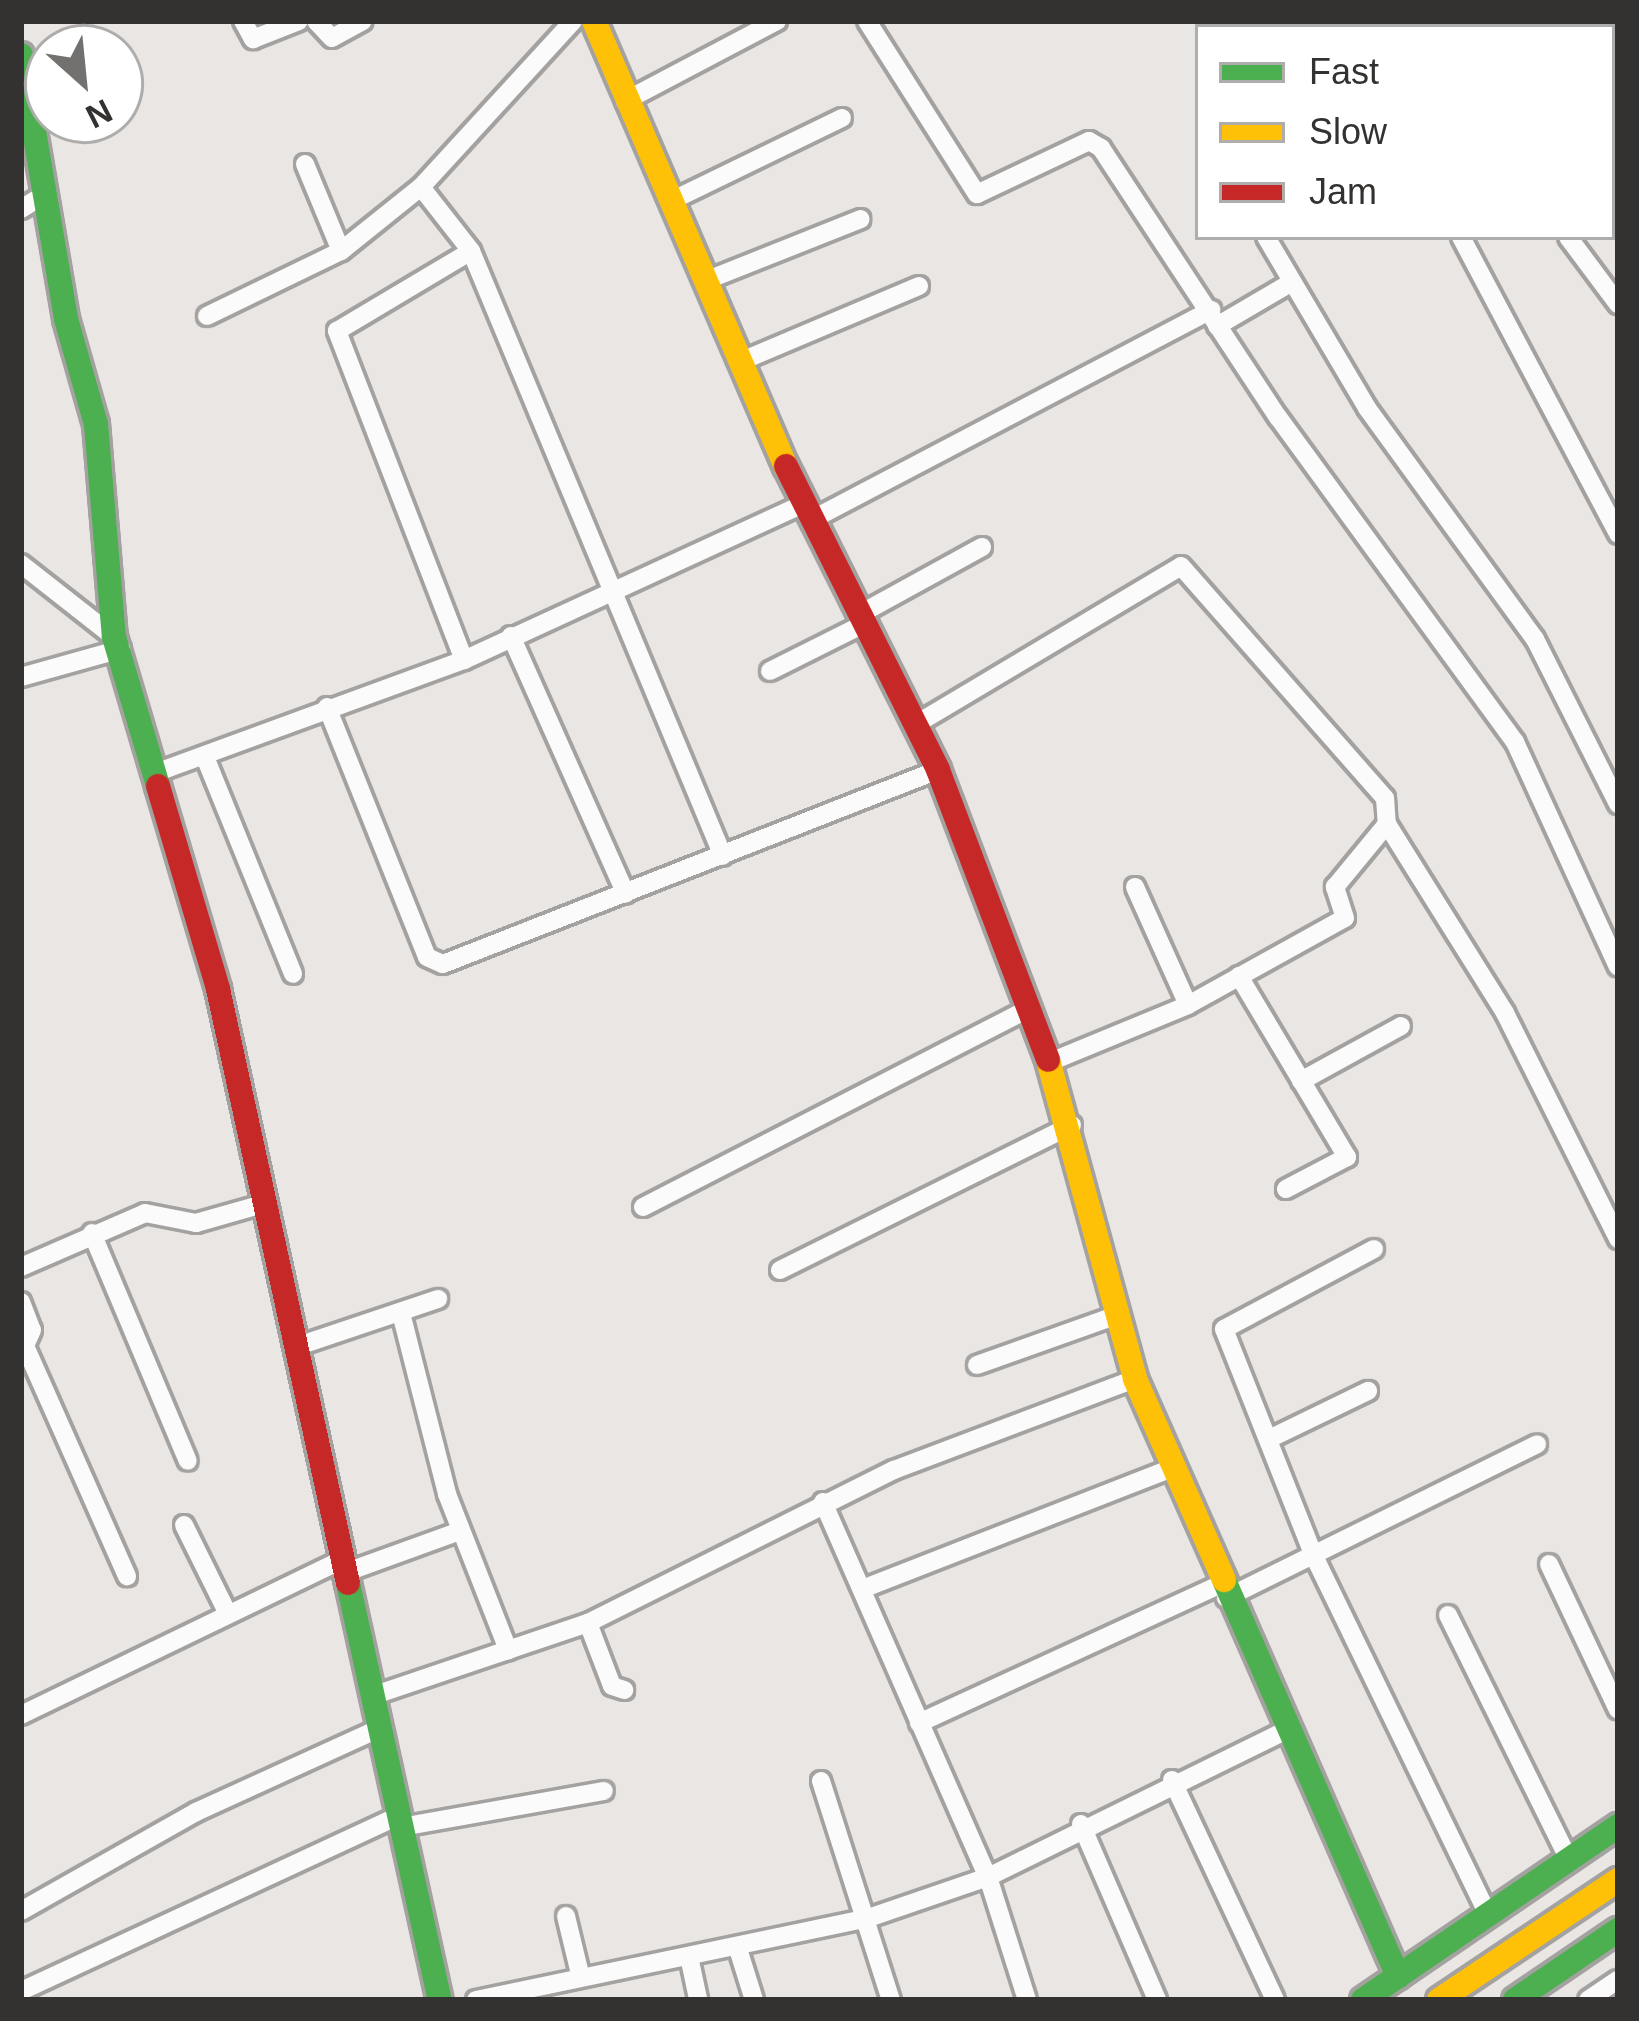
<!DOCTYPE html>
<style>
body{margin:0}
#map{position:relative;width:1639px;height:2021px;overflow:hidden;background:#e9e6e3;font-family:Helvetica,sans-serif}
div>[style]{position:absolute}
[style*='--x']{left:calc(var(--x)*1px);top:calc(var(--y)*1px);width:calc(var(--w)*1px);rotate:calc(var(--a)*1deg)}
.roads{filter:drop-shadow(3px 0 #a4a2a0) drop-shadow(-3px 0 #a4a2a0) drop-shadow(0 3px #a4a2a0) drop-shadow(0 -3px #a4a2a0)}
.street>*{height:18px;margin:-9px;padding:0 9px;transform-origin:9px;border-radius:9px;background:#fcfbfb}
.fast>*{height:24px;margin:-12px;padding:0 12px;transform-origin:12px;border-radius:12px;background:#4caf50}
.slow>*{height:24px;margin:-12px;padding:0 12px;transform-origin:12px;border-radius:12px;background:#ffc107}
.jam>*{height:24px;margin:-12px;padding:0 12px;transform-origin:12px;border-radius:12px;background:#c62828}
span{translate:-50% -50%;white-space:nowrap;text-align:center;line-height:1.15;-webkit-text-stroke:9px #fff;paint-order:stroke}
.frame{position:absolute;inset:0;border:24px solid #343230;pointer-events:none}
.legend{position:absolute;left:1195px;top:24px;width:420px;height:216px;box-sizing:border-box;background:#fff;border:3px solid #aeadac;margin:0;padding:15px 21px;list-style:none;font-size:36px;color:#343230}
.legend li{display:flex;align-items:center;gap:24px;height:60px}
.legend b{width:60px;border:3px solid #aeadac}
.north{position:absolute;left:24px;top:24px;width:120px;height:120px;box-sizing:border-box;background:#fff;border:3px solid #aeadac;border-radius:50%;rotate:153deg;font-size:33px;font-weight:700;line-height:48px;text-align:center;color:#343230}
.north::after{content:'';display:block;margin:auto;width:42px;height:54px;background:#73716f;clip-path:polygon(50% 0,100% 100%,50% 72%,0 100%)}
</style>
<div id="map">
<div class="roads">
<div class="street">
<i style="--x:243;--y:21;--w:21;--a:61"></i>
<i style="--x:253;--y:39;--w:49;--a:-21.4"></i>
<i style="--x:316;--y:21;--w:23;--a:47"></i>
<i style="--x:332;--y:38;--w:35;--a:-29"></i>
<i style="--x:867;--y:21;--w:205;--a:57.6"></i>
<i style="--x:977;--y:194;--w:124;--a:-25.3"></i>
<i style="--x:1089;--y:141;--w:14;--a:30"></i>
<i style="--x:1101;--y:148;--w:322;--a:56.7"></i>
<i style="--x:1278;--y:417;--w:402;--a:53.9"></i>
<i style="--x:1515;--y:742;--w:247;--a:65.4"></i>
<i style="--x:625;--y:101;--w:172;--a:-27.8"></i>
<i style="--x:305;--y:164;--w:94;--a:67.5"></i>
<i style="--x:421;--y:187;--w:81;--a:52"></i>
<i style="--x:471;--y:251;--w:655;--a:67.39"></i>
<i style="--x:671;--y:201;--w:190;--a:-25.9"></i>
<i style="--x:21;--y:209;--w:28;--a:-32"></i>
<i style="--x:1266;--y:237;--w:199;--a:59.4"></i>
<i style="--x:1367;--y:408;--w:286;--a:54"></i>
<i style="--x:1535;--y:639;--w:185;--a:63.3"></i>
<i style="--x:1461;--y:237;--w:336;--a:62.1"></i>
<i style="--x:1568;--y:237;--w:84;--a:53.3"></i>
<i style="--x:710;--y:279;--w:162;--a:-21.7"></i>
<i style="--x:207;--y:316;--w:149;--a:-25.9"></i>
<i style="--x:341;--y:251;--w:102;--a:-38.7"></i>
<i style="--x:421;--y:187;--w:225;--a:-47.5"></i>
<i style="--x:1217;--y:326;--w:87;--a:-30.4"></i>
<i style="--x:744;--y:360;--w:190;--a:-22.9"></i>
<i style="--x:813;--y:519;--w:450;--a:-27.7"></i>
<i style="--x:21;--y:564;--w:118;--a:38.1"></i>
<i style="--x:862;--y:613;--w:137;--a:-28.8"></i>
<i style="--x:511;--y:636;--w:282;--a:66"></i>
<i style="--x:464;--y:660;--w:353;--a:-111.1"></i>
<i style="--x:337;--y:331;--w:156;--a:-30.8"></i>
<i style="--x:770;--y:671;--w:107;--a:-26.6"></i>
<i style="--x:21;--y:677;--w:104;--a:-15.6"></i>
<i style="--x:327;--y:707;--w:269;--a:68.2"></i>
<i style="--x:427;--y:957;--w:17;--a:24"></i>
<i style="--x:443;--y:964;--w:532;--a:-21.4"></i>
<i style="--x:918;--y:723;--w:306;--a:-30.8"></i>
<i style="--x:1181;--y:566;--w:309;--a:48.7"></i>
<i style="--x:1385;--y:798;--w:26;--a:86"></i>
<i style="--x:1387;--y:824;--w:223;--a:58"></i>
<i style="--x:1505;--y:1013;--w:253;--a:63.4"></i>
<i style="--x:205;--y:757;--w:234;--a:67.9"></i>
<i style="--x:155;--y:773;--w:329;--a:-20.1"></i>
<i style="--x:464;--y:660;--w:373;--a:-24.7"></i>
<i style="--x:1135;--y:887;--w:129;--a:65.8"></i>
<i style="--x:1239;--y:976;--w:211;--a:59.2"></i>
<i style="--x:1347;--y:1157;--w:69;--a:152.3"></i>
<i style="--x:1050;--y:1062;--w:149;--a:-22.4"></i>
<i style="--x:1188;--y:1005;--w:179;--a:-29"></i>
<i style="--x:1345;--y:918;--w:33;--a:-108"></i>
<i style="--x:1335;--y:887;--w:82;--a:-50.5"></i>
<i style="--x:1301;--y:1081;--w:114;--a:-28.8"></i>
<i style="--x:643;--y:1207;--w:433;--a:-27.2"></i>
<i style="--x:92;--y:1233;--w:247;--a:67.2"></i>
<i style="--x:1374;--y:1249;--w:170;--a:151.9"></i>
<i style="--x:1224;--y:1329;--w:242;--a:68.4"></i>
<i style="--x:1313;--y:1554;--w:401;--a:64.1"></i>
<i style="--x:21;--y:1267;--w:135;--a:-23.5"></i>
<i style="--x:145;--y:1213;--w:52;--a:11.1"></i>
<i style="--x:196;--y:1223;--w:70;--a:-15.8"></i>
<i style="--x:780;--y:1270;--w:326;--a:-26.4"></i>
<i style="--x:21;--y:1302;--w:30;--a:69"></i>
<i style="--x:32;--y:1330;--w:17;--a:114"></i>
<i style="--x:25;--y:1346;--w:252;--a:66.1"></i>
<i style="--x:401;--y:1313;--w:187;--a:75.7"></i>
<i style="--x:447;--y:1494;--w:168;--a:68.6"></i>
<i style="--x:298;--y:1346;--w:148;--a:-18.6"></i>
<i style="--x:977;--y:1365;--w:143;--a:-19.6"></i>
<i style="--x:1271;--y:1438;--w:108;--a:-25.9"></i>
<i style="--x:823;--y:1502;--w:410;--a:66.3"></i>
<i style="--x:988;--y:1877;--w:129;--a:72.4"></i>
<i style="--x:184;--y:1525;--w:93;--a:63.7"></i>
<i style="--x:1549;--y:1564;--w:161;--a:64.7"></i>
<i style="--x:344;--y:1573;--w:123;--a:-19.9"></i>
<i style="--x:862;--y:1589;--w:334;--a:-21.3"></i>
<i style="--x:1226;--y:1598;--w:347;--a:-26.3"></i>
<i style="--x:1448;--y:1615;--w:273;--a:63.7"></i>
<i style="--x:588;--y:1623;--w:67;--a:69.1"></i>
<i style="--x:612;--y:1686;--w:13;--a:18"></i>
<i style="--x:375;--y:1695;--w:225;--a:-18.7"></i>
<i style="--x:588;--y:1623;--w:342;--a:-26.6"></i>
<i style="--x:894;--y:1470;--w:258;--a:-20.7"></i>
<i style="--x:21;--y:1715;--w:354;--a:-25.8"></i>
<i style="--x:919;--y:1723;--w:330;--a:-24.7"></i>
<i style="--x:1172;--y:1780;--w:243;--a:64.9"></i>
<i style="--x:821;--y:1781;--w:230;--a:72.3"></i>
<i style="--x:1081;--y:1824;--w:192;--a:66.6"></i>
<i style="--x:401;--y:1827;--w:206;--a:-10.1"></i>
<i style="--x:21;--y:1911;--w:201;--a:-29.5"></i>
<i style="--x:196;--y:1812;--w:198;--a:-24.5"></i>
<i style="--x:566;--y:1916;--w:60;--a:76.4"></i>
<i style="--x:739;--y:1952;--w:50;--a:72.6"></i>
<i style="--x:690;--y:1961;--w:40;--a:78"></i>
<i style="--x:21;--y:1991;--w:416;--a:-24.9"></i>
<i style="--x:476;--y:2000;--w:400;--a:-11.8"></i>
<i style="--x:868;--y:1918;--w:127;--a:-18.9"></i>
<i style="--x:988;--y:1877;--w:331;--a:-26.2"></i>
<i style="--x:1588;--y:2000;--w:36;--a:-34"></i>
</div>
<div class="fast">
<i style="--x:21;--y:55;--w:268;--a:80.3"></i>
<i style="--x:66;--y:319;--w:109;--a:74.1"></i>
<i style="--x:96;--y:424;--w:214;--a:85.2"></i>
<i style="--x:114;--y:637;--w:155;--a:73.5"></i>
<i style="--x:1224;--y:1580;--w:433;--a:66.3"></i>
<i style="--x:348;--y:1583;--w:427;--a:77.6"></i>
<i style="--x:1363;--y:2000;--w:309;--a:-34.3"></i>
<i style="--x:1515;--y:2000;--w:125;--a:-34.2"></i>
</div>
<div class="slow">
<i style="--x:594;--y:21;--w:485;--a:66.7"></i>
<i style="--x:1048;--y:1060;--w:331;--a:74.7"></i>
<i style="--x:1135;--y:1379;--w:220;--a:66.1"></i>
<i style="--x:1439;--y:2000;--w:216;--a:-33.8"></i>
</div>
<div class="jam">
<i style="--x:786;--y:466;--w:340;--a:63.4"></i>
<i style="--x:938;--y:770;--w:310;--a:69.2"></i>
<i style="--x:158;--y:786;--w:212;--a:73.5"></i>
<i style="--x:218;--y:989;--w:608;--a:77.66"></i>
</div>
</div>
<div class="frame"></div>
<ul class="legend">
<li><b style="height:15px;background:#4caf50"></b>Fast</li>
<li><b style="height:15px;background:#ffc107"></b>Slow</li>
<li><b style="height:15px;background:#c62828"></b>Jam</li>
</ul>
<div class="north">N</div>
</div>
